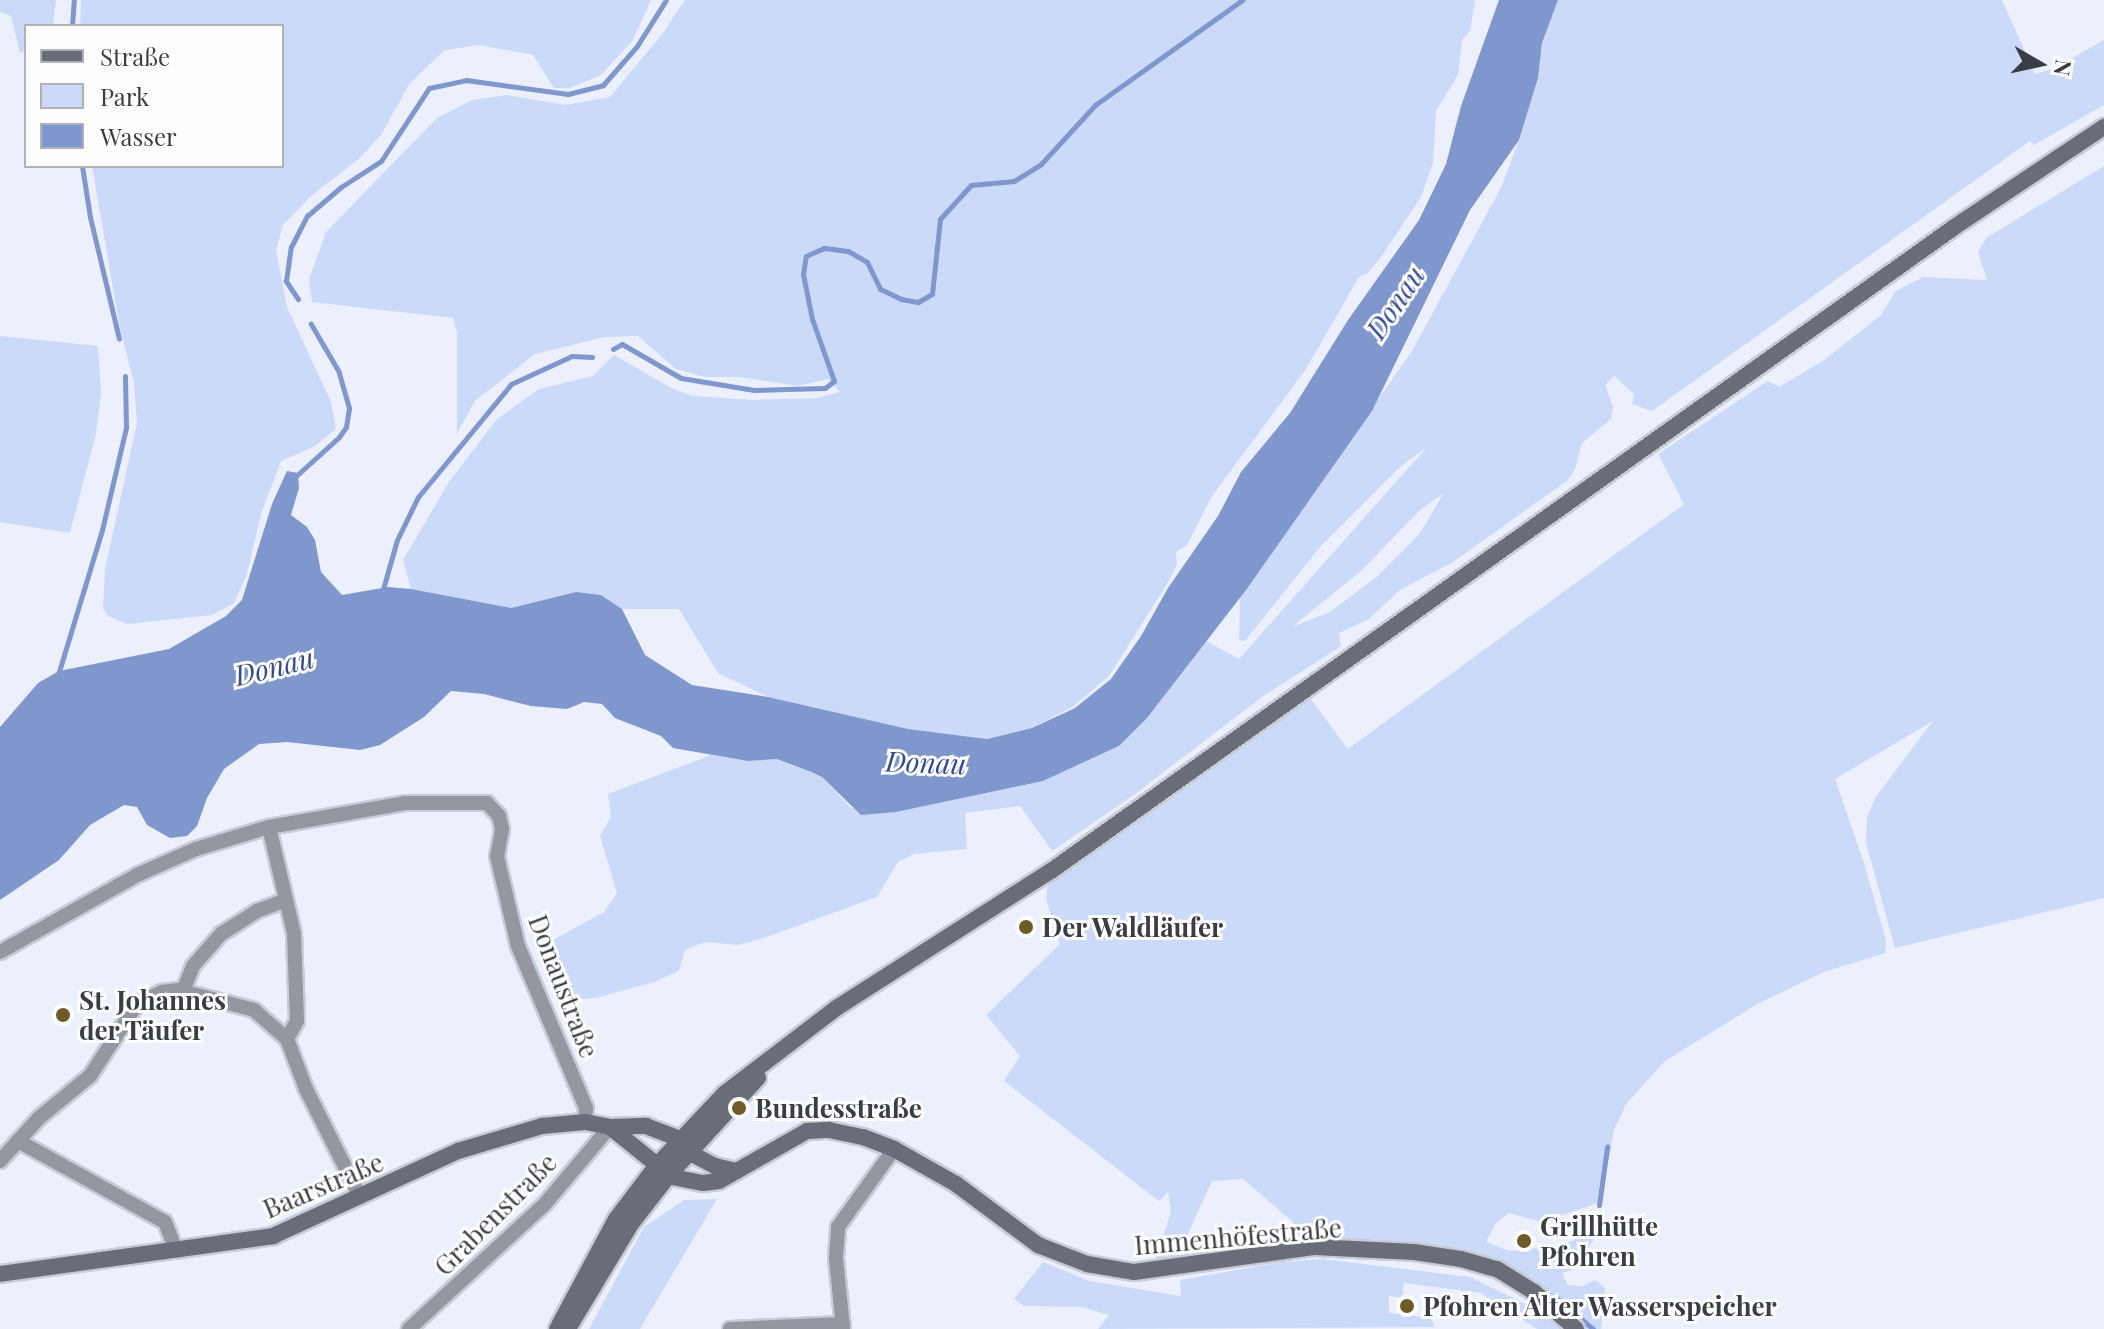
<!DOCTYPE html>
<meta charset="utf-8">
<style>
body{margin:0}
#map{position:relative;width:2104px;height:1329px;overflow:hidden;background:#ebf0fc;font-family:"Playfair Display",serif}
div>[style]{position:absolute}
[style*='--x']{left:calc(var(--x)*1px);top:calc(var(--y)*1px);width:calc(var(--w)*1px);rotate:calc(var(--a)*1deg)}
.green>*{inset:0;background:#ccdafa}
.water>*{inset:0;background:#8097cd}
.stream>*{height:5px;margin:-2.5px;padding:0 2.5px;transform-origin:2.5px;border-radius:2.5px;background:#8097cd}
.roads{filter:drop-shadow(2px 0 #c7ccd7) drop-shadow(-2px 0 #c7ccd7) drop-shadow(0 2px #c7ccd7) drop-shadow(0 -2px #c7ccd7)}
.street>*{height:14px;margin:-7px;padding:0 7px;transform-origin:7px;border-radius:7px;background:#94979f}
.secondary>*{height:16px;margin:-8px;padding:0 8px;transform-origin:8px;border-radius:8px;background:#696d78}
.dots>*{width:22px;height:22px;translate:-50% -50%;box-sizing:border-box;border:4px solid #fefefe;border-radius:50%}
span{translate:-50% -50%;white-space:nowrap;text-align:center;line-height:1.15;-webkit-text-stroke:6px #fefefe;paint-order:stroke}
.poi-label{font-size:26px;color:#393d44;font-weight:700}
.left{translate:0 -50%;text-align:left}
.street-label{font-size:26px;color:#393d44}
.water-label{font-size:28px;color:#32498d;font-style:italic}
.legend{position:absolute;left:24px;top:24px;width:260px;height:144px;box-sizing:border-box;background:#fefefe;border:2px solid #afb1b4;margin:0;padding:10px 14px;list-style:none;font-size:24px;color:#393d44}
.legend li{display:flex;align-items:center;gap:16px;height:40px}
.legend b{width:40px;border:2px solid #afb1b4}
.north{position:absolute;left:2000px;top:24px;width:80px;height:80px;-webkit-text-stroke:6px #fefefe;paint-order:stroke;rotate:99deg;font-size:22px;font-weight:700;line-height:32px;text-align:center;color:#393d44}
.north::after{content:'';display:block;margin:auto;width:28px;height:36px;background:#393d44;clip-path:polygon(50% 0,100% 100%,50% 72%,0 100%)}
</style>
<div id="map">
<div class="green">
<i style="clip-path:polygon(0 0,56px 0,53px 26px,26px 26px,26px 50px,20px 53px,11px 16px,0 12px)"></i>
<i style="clip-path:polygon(81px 0,651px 0,633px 40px,601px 75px,570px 88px,554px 88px,533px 55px,479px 45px,445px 50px,410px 83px,381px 135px,360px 158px,311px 196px,283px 225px,276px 250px,287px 307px,331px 402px,336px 429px,315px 446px,281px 461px,261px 514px,247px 574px,234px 603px,212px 615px,127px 624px,108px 616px,103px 608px,105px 569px,137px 423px,134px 383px,120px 329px,92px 166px,282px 166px,282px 26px,80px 26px)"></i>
<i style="clip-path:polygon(685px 0,1475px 0,1470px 31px,1462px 40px,1458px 75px,1436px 111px,1433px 163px,1421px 197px,1381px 257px,1368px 273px,1359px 277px,1306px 369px,1212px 496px,1187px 545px,1176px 552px,1177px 565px,1167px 584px,1109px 676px,1074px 706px,1032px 728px,987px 739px,908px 729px,768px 697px,718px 673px,679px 609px,622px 609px,601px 595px,576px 592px,511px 608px,411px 589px,403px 560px,449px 482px,497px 419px,539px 389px,593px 376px,614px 355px,671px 388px,693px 396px,754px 400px,817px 398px,840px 392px,828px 379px,798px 386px,739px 377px,705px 377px,676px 369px,638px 336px,605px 337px,535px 354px,475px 401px,457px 433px,457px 333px,453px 318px,312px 302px,309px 279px,326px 232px,437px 118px,472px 100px,507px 95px,565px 105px,610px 97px,663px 33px)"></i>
<i style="clip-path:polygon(evenodd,1558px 0,2002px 0,2035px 74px,2053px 69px,2104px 40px,2104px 105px,2034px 145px,2030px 141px,1652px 411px,1632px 404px,1634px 394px,1614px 376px,1605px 385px,1613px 407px,1611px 419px,1582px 443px,1575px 469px,1568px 480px,1453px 562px,1400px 590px,1369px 619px,1339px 633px,1341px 646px,1262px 697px,1131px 797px,1052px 851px,1020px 806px,965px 813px,967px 849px,914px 854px,898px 862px,877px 897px,764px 938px,738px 945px,705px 942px,685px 950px,679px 971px,654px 982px,596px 998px,581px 999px,564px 994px,553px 977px,546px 944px,604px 912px,617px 893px,600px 836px,611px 817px,608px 794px,711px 755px,748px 761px,777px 759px,822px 777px,851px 808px,896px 812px,1043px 781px,1119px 746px,1147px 718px,1206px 641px,1239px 659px,1427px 447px,1400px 467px,1320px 547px,1245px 641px,1239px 640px,1240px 597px,1412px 351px,1502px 186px,1519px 140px,1538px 78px,1542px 43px,1558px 0,1444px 493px,1420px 533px,1379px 575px,1330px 612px,1292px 627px,1361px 571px,1421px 509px,1444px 493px)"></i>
<i style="clip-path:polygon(2104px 166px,2104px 898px,1895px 948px,1866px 843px,1867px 818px,1875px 798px,1933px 721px,1835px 779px,1863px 860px,1886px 940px,1885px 953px,1824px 972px,1759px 1003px,1665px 1061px,1626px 1104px,1614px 1130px,1601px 1202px,1542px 1222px,1509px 1213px,1496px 1223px,1486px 1242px,1510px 1251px,1563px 1245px,1592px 1231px,1589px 1220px,1598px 1215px,1607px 1221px,1573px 1270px,1562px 1273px,1568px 1285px,1583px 1286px,1595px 1280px,1605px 1288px,1601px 1329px,1585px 1329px,1501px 1265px,1302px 1243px,1293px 1222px,1243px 1179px,1212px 1181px,1177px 1258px,1155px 1261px,1171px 1212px,1168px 1192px,1159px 1201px,1004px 1081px,1020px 1056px,986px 1015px,1060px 944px,1046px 899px,1048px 881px,1310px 698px,1348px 749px,1684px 504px,1658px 454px,1768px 381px,1779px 387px,1823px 361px,1880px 316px,1896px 291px,1923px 277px,1987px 280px,1978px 252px,1986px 238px)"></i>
<i style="clip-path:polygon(0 336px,98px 346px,101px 392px,96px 434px,70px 533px,0 522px)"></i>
<i style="clip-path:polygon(717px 1199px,640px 1329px,589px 1329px,644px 1227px,684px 1200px)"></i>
<i style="clip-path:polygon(1323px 1259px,1470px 1277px,1546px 1314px,1562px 1329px,1537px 1329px,1481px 1293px,1404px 1283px,1402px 1298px,1389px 1296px,1389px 1313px,1423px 1317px,1428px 1312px,1435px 1327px,1098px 1329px,1109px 1315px,1082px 1307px,1024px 1306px,1014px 1299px,1043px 1262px,1089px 1281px,1181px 1296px,1180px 1280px,1282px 1262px)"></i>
</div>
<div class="water">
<i style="clip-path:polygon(1499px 0,1558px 0,1542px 43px,1538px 78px,1519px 140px,1470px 210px,1372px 411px,1246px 590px,1147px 718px,1119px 746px,1043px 781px,896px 812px,861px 815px,822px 777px,811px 772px,777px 759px,748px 761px,673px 748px,661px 736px,615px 718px,602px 704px,584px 702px,567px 709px,531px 706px,484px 694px,451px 691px,424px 717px,380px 745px,360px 750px,287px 742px,259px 744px,224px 769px,207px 798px,197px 826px,187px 836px,170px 838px,147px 825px,137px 807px,124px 805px,90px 825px,59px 860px,0 900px,0 727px,38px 683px,59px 671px,169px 649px,226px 616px,242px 600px,272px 504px,287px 471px,298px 473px,299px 488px,291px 515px,307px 527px,315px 540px,321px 572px,342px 595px,388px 587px,411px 589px,511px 608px,576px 592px,601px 595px,622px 609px,645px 655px,692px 685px,768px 697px,908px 729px,987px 739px,1032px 728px,1075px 708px,1111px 679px,1141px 636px,1168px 588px,1218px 516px,1241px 472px,1290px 413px,1348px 320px,1419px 220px,1446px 164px,1461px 106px)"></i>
</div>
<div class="stream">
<i style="--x:72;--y:26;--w:26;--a:-86"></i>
<i style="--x:82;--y:166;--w:52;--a:81.1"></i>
<i style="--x:90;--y:217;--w:125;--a:76.6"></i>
<i style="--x:298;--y:299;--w:22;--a:-124"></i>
<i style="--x:286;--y:281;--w:34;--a:-82"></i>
<i style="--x:291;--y:247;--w:35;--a:-63"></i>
<i style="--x:307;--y:216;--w:45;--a:-40.5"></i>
<i style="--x:341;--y:187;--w:48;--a:-33"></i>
<i style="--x:381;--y:161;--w:87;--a:-56.7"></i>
<i style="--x:429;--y:88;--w:38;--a:-12"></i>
<i style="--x:466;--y:80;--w:103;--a:7.8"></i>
<i style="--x:568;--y:94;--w:36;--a:-14"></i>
<i style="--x:603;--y:85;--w:52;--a:-48.9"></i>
<i style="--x:637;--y:46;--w:54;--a:-57.8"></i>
<i style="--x:613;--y:349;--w:10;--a:-29"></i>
<i style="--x:622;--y:344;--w:68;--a:30"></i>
<i style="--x:681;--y:378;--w:74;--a:9.3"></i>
<i style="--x:754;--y:390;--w:71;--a:-1.6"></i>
<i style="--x:825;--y:388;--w:11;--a:-38"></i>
<i style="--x:834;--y:381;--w:66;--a:-109.5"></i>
<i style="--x:812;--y:319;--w:46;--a:-101.3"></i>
<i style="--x:803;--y:274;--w:18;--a:-81"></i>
<i style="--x:806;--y:256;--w:20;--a:-24"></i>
<i style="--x:824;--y:248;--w:24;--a:7"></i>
<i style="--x:848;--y:251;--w:22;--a:30"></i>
<i style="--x:867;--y:262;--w:30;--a:64"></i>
<i style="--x:880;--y:289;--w:23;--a:25"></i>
<i style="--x:901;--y:299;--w:17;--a:10"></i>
<i style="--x:918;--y:302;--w:16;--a:-30"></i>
<i style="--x:932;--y:294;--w:75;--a:-83.9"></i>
<i style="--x:940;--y:219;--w:46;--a:-47.6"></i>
<i style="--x:971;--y:185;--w:43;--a:-5.3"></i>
<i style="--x:1014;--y:181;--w:32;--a:-32"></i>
<i style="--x:1041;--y:164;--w:80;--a:-47.5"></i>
<i style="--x:1095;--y:105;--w:181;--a:-35.5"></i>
<i style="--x:296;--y:476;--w:58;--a:-42.2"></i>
<i style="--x:339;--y:437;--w:12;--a:-55"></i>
<i style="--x:346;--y:427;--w:19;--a:-81"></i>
<i style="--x:349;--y:408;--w:37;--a:-106"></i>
<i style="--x:339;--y:372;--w:56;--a:-120.3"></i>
<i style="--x:381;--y:596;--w:58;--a:-74.1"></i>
<i style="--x:397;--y:540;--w:48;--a:-64"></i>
<i style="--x:418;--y:497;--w:146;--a:-50.5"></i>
<i style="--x:511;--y:384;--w:67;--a:-24.7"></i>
<i style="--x:572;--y:356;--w:20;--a:3"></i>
<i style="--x:57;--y:678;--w:155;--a:-73.1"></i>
<i style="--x:102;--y:530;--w:105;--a:-76.8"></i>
<i style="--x:126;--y:428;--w:52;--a:-91.1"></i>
<i style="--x:1599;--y:1205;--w:59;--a:-82.1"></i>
<i style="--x:1554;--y:1296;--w:51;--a:40.2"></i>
</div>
<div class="roads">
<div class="street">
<i style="--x:269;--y:827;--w:110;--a:76.8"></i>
<i style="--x:294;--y:934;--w:87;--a:88"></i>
<i style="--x:297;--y:1021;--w:21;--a:119"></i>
<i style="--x:0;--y:952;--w:157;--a:-29.3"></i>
<i style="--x:137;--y:875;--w:64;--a:-23.8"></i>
<i style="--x:196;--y:849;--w:76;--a:-16.8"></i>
<i style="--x:269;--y:827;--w:138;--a:-10"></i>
<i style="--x:405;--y:803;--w:82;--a:0"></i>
<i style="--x:487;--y:803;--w:18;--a:47"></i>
<i style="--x:499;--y:816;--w:13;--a:77"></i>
<i style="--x:502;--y:829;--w:27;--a:100"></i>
<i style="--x:497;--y:856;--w:92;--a:76.9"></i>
<i style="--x:518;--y:946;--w:176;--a:67.2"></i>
<i style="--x:586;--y:1108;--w:14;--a:94"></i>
<i style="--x:183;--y:991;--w:27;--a:-68"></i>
<i style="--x:193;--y:966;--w:43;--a:-48.8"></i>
<i style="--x:221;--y:934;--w:43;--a:-32.6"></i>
<i style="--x:257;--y:911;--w:30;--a:-21"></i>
<i style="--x:18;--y:1141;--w:168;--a:28.9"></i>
<i style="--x:165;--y:1222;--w:31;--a:69"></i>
<i style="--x:0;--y:1161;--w:58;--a:-47.8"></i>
<i style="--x:39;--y:1118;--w:66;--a:-39.5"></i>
<i style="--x:90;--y:1076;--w:86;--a:-56.9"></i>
<i style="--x:137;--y:1004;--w:28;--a:-26"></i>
<i style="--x:162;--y:992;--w:16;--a:-7"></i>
<i style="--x:178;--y:990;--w:79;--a:14.7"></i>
<i style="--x:254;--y:1010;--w:44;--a:41.3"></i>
<i style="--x:287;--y:1039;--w:53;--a:69.2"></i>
<i style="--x:306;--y:1089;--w:121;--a:63.4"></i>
<i style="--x:409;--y:1329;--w:183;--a:-42.6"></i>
<i style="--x:544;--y:1205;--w:102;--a:-49.8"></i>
<i style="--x:730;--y:1329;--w:113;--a:-2.5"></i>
<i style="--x:843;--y:1329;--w:71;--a:-95.6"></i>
<i style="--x:836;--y:1258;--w:31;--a:-86"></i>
<i style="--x:838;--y:1227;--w:96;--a:-54.3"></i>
</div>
<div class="secondary">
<i style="--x:610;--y:1127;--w:80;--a:38.9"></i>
<i style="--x:672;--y:1177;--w:32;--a:11"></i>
<i style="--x:703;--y:1183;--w:16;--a:-7"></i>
<i style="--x:719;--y:1181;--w:101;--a:-29.6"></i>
<i style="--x:807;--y:1131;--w:22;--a:-3"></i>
<i style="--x:829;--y:1130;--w:35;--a:12"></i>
<i style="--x:863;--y:1137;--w:33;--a:21"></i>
<i style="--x:894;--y:1149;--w:71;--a:29.4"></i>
<i style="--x:956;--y:1184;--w:102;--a:36.6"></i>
<i style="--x:1038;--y:1245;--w:53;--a:21.2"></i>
<i style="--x:1087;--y:1264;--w:48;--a:9.7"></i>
<i style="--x:1134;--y:1272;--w:183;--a:-7.9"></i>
<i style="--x:1315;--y:1247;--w:99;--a:2.9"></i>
<i style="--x:1414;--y:1252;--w:48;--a:8.5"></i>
<i style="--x:1461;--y:1259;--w:37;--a:16"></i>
<i style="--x:1497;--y:1269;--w:44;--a:31.9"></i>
<i style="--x:1534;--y:1292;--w:56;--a:41.4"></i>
<i style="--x:0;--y:1274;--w:276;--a:-7.9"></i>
<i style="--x:273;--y:1236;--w:204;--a:-24.7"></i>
<i style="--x:458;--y:1151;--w:88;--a:-16.6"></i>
<i style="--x:542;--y:1126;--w:43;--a:-5.3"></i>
<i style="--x:585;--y:1122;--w:25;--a:11"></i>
<i style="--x:610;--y:1127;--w:36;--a:-2"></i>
<i style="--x:646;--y:1126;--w:30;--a:21"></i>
<i style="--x:674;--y:1137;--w:27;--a:42"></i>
<i style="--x:694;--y:1155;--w:24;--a:28"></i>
<i style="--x:715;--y:1166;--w:22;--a:13"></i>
<i style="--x:557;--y:1329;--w:125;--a:-61.8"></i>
<i style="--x:616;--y:1219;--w:68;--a:-52.8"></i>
<i style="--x:657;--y:1165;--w:99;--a:-46.6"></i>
<i style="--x:725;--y:1093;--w:142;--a:-37.3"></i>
<i style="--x:838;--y:1007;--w:253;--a:-32.6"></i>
<i style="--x:1051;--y:871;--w:1108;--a:-35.48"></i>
<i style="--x:1953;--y:228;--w:182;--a:-33.8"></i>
<i style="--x:568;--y:1329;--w:122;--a:-59"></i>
<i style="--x:631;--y:1224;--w:62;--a:-52.2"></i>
<i style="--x:669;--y:1175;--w:132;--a:-47.5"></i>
</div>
</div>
<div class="dots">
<i style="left:1026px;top:927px;background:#6f5b2a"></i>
<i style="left:63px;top:1015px;background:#6f5b2a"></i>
<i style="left:739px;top:1108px;background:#6f5b2a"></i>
<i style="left:1524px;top:1241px;background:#6f5b2a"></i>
<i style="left:1407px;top:1306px;background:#6f5b2a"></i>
</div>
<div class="poi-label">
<span class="left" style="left:1042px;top:927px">Der Waldläufer</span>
<span class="left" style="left:79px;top:1015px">St. Johannes<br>der Täufer</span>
<span class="left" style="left:755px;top:1108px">Bundesstraße</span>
<span class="left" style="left:1540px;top:1241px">Grillhütte<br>Pfohren</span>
<span class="left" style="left:1423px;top:1306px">Pfohren Alter Wasserspeicher</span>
</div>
<div class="street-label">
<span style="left:564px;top:986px;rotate:69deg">Donaustraße</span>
<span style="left:323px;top:1185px;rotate:-23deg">Baarstraße</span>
<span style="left:495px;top:1214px;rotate:-45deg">Grabenstraße</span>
<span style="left:1238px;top:1236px;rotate:-5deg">Immenhöfestraße</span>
</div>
<div class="water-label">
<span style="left:1395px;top:302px;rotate:-56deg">Donau</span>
<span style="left:274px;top:666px;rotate:-14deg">Donau</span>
<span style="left:926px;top:762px;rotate:2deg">Donau</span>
</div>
<ul class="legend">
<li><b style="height:10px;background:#696d78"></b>Straße</li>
<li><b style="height:22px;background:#ccdafa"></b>Park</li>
<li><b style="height:22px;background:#8097cd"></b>Wasser</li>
</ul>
<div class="north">N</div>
</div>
